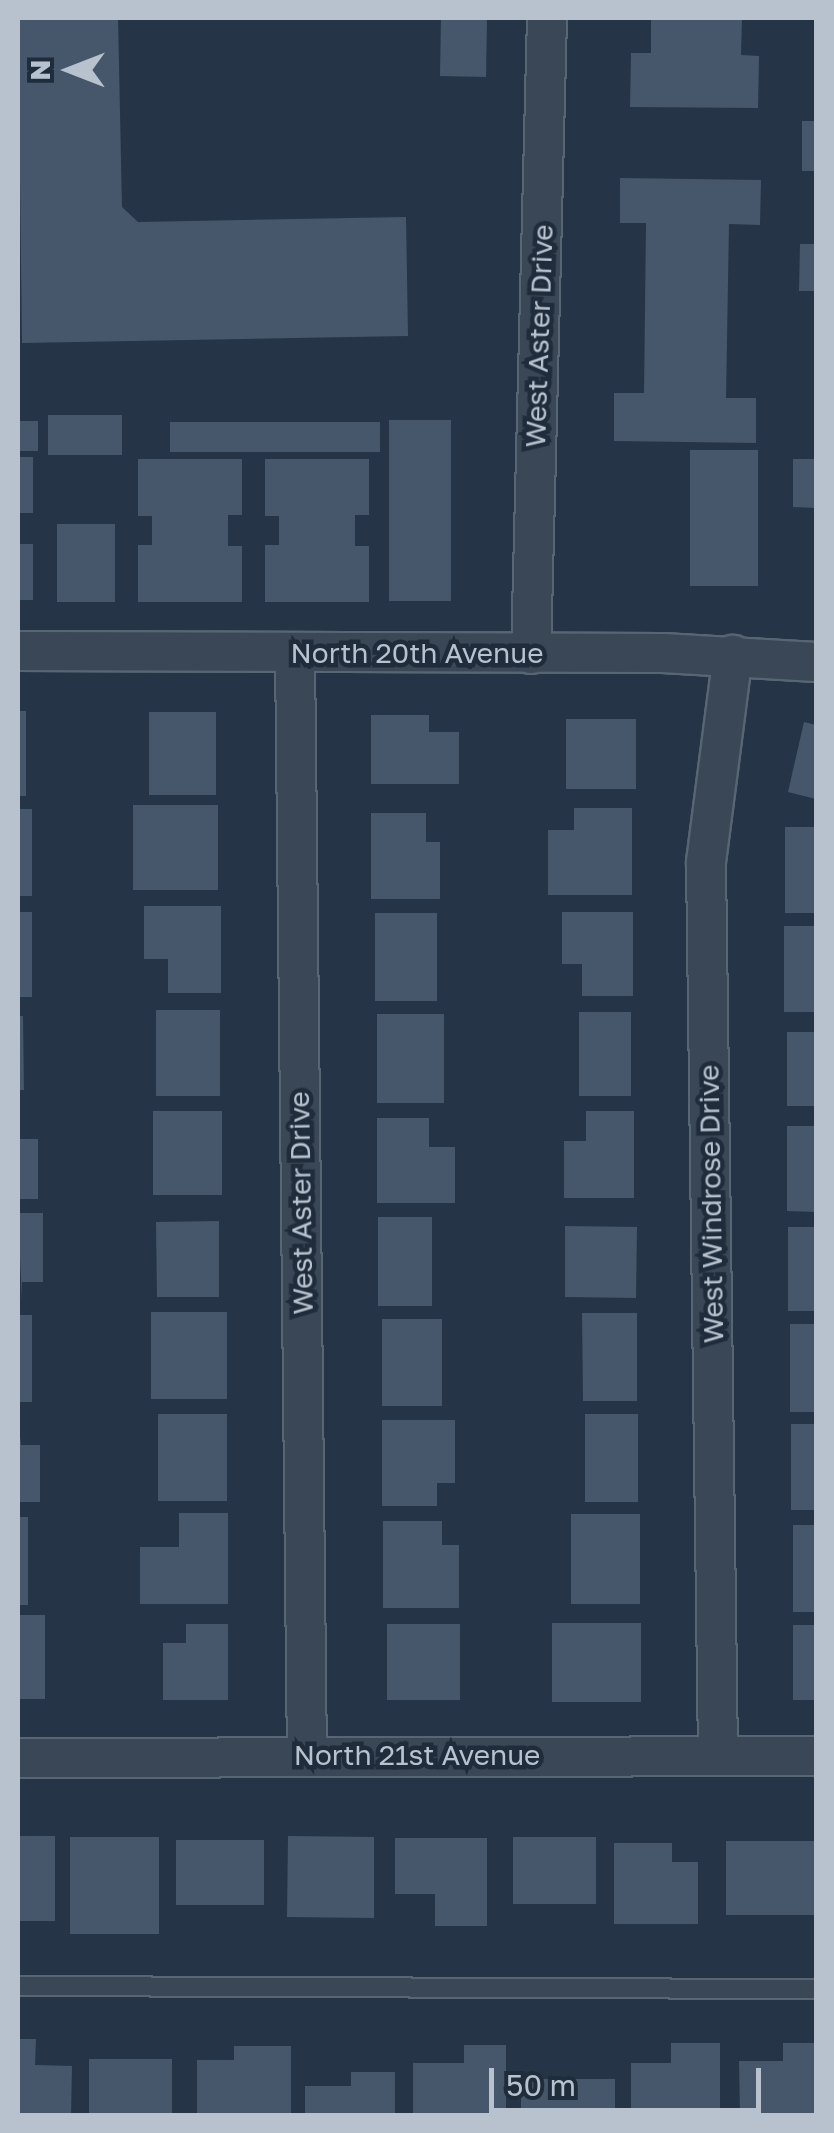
<!DOCTYPE html>
<style>
body{margin:0}
#map{position:relative;width:834px;height:2133px;overflow:hidden;background:#253547;font-family:"Golos Text",sans-serif}
div>[style]{position:absolute}
[style*='--x']{left:calc(var(--x)*1px);top:calc(var(--y)*1px);width:calc(var(--w)*1px);rotate:calc(var(--a)*1deg)}
.building>*{inset:0;background:#46576b}
.roads{filter:drop-shadow(2px 0 #586573) drop-shadow(-2px 0 #586573) drop-shadow(0 2px #586573) drop-shadow(0 -2px #586573)}
.lane>*{height:18px;margin:-9px;padding:0 9px;transform-origin:9px;border-radius:9px;background:#3a4756}
.street>*{height:38px;margin:-19px;padding:0 19px;transform-origin:19px;border-radius:19px;background:#3a4756}
span{translate:-50% -50%;white-space:nowrap;text-align:center;line-height:1.15;-webkit-text-stroke:9px #1e2c3b;paint-order:stroke}
.street-label{font-size:28px;color:#b8c2cf}
.frame{position:absolute;inset:0;border:20px solid #b8c2cf;pointer-events:none}
.north{position:absolute;left:20px;top:20px;width:100px;height:100px;-webkit-text-stroke:8px #1e2c3b;paint-order:stroke;rotate:270deg;font-size:28px;font-weight:700;line-height:40px;text-align:center;color:#b8c2cf}
.north::after{content:'';display:block;margin:auto;width:35px;height:45px;background:#b8c2cf;clip-path:polygon(50% 0,100% 100%,50% 72%,0 100%)}
.scale{position:absolute;left:489px;top:2068px;width:272px;height:45px;box-sizing:border-box;border:5px solid #b8c2cf;border-top:0;padding-left:12px;font-size:30px;line-height:35px;white-space:nowrap;color:#b8c2cf;-webkit-text-stroke:8px #1e2c3b;paint-order:stroke}
</style>
<div id="map">
<div class="building">
<i style="clip-path:polygon(18px 18px,118px 18px,122px 207px,138px 222px,406px 217px,408px 336px,22px 343px)"></i>
<i style="clip-path:polygon(441px 18px,487px 18px,486px 77px,440px 76px)"></i>
<i style="clip-path:polygon(651px 18px,742px 18px,741px 55px,759px 56px,758px 108px,630px 107px,631px 53px,651px 53px)"></i>
<i style="clip-path:polygon(802px 121px,816px 121px,816px 171px,802px 171px)"></i>
<i style="clip-path:polygon(620px 178px,761px 180px,760px 225px,729px 224px,726px 398px,756px 398px,756px 443px,614px 441px,614px 393px,644px 393px,646px 223px,620px 223px)"></i>
<i style="clip-path:polygon(800px 244px,816px 244px,816px 291px,799px 291px)"></i>
<i style="clip-path:polygon(48px 415px,122px 415px,122px 455px,48px 455px)"></i>
<i style="clip-path:polygon(389px 420px,451px 420px,451px 601px,389px 601px)"></i>
<i style="clip-path:polygon(18px 421px,38px 421px,38px 451px,18px 451px)"></i>
<i style="clip-path:polygon(170px 422px,380px 422px,380px 452px,170px 452px)"></i>
<i style="clip-path:polygon(690px 450px,758px 450px,758px 586px,690px 586px)"></i>
<i style="clip-path:polygon(18px 457px,33px 457px,33px 513px,18px 513px)"></i>
<i style="clip-path:polygon(138px 459px,242px 459px,242px 515px,228px 515px,228px 546px,242px 546px,242px 602px,138px 602px,138px 545px,152px 545px,152px 516px,138px 516px)"></i>
<i style="clip-path:polygon(265px 459px,369px 459px,369px 515px,355px 515px,355px 546px,369px 546px,369px 602px,265px 602px,265px 545px,279px 545px,279px 516px,265px 516px)"></i>
<i style="clip-path:polygon(793px 459px,816px 459px,816px 508px,793px 507px)"></i>
<i style="clip-path:polygon(57px 524px,115px 524px,115px 602px,57px 602px)"></i>
<i style="clip-path:polygon(18px 544px,33px 544px,33px 600px,18px 600px)"></i>
<i style="clip-path:polygon(18px 711px,26px 711px,26px 796px,18px 796px)"></i>
<i style="clip-path:polygon(149px 712px,216px 712px,216px 795px,149px 795px)"></i>
<i style="clip-path:polygon(371px 715px,429px 715px,429px 732px,459px 732px,459px 784px,371px 784px)"></i>
<i style="clip-path:polygon(566px 719px,636px 719px,636px 789px,566px 789px)"></i>
<i style="clip-path:polygon(804px 722px,816px 725px,816px 799px,788px 792px)"></i>
<i style="clip-path:polygon(133px 805px,218px 805px,218px 890px,133px 890px)"></i>
<i style="clip-path:polygon(574px 808px,632px 808px,632px 895px,548px 895px,548px 830px,574px 830px)"></i>
<i style="clip-path:polygon(18px 809px,32px 809px,32px 896px,18px 896px)"></i>
<i style="clip-path:polygon(371px 813px,426px 813px,426px 842px,440px 842px,440px 899px,371px 899px)"></i>
<i style="clip-path:polygon(785px 827px,816px 827px,816px 913px,785px 913px)"></i>
<i style="clip-path:polygon(144px 906px,221px 906px,221px 993px,168px 993px,168px 959px,144px 959px)"></i>
<i style="clip-path:polygon(18px 912px,32px 912px,32px 997px,18px 997px)"></i>
<i style="clip-path:polygon(562px 912px,633px 912px,633px 996px,582px 996px,582px 964px,562px 964px)"></i>
<i style="clip-path:polygon(375px 913px,437px 913px,437px 1001px,375px 1001px)"></i>
<i style="clip-path:polygon(784px 926px,816px 926px,816px 1012px,784px 1012px)"></i>
<i style="clip-path:polygon(156px 1010px,220px 1010px,220px 1096px,156px 1096px)"></i>
<i style="clip-path:polygon(579px 1012px,631px 1012px,631px 1096px,579px 1096px)"></i>
<i style="clip-path:polygon(377px 1014px,444px 1014px,444px 1103px,377px 1103px)"></i>
<i style="clip-path:polygon(18px 1016px,23px 1016px,24px 1090px,18px 1090px)"></i>
<i style="clip-path:polygon(787px 1032px,816px 1032px,816px 1106px,787px 1106px)"></i>
<i style="clip-path:polygon(153px 1111px,222px 1111px,222px 1195px,153px 1195px)"></i>
<i style="clip-path:polygon(586px 1111px,634px 1111px,634px 1198px,564px 1198px,564px 1141px,586px 1141px)"></i>
<i style="clip-path:polygon(377px 1118px,429px 1118px,429px 1147px,455px 1147px,455px 1203px,377px 1203px)"></i>
<i style="clip-path:polygon(787px 1126px,816px 1126px,816px 1212px,787px 1211px)"></i>
<i style="clip-path:polygon(18px 1139px,38px 1139px,38px 1199px,18px 1199px)"></i>
<i style="clip-path:polygon(18px 1213px,43px 1213px,43px 1282px,22px 1282px,22px 1301px)"></i>
<i style="clip-path:polygon(378px 1217px,432px 1217px,432px 1306px,378px 1306px)"></i>
<i style="clip-path:polygon(219px 1221px,219px 1297px,157px 1297px,156px 1222px)"></i>
<i style="clip-path:polygon(565px 1226px,637px 1227px,636px 1298px,565px 1297px)"></i>
<i style="clip-path:polygon(788px 1227px,816px 1227px,816px 1311px,788px 1311px)"></i>
<i style="clip-path:polygon(151px 1312px,227px 1312px,227px 1399px,151px 1399px)"></i>
<i style="clip-path:polygon(582px 1313px,637px 1313px,637px 1401px,583px 1401px)"></i>
<i style="clip-path:polygon(18px 1315px,32px 1315px,32px 1402px,18px 1402px)"></i>
<i style="clip-path:polygon(382px 1319px,442px 1319px,442px 1406px,382px 1406px)"></i>
<i style="clip-path:polygon(790px 1324px,816px 1324px,816px 1412px,790px 1412px)"></i>
<i style="clip-path:polygon(158px 1414px,227px 1414px,227px 1501px,158px 1501px)"></i>
<i style="clip-path:polygon(585px 1414px,638px 1414px,638px 1502px,585px 1502px)"></i>
<i style="clip-path:polygon(18px 1418px,21px 1445px,40px 1445px,40px 1502px,18px 1502px)"></i>
<i style="clip-path:polygon(382px 1420px,455px 1420px,455px 1483px,437px 1483px,437px 1506px,382px 1506px)"></i>
<i style="clip-path:polygon(791px 1424px,816px 1424px,816px 1510px,791px 1510px)"></i>
<i style="clip-path:polygon(179px 1513px,228px 1513px,228px 1604px,140px 1604px,140px 1547px,179px 1547px)"></i>
<i style="clip-path:polygon(571px 1514px,640px 1514px,640px 1604px,571px 1604px)"></i>
<i style="clip-path:polygon(18px 1517px,28px 1517px,28px 1605px,18px 1605px)"></i>
<i style="clip-path:polygon(383px 1521px,442px 1521px,442px 1545px,459px 1545px,459px 1608px,383px 1608px)"></i>
<i style="clip-path:polygon(793px 1525px,816px 1525px,816px 1612px,793px 1612px)"></i>
<i style="clip-path:polygon(18px 1615px,45px 1615px,45px 1699px,18px 1699px)"></i>
<i style="clip-path:polygon(552px 1623px,641px 1623px,641px 1702px,552px 1702px)"></i>
<i style="clip-path:polygon(186px 1624px,228px 1624px,228px 1700px,163px 1700px,163px 1643px,186px 1643px)"></i>
<i style="clip-path:polygon(387px 1624px,460px 1624px,460px 1700px,387px 1700px)"></i>
<i style="clip-path:polygon(793px 1625px,816px 1625px,816px 1700px,793px 1700px)"></i>
<i style="clip-path:polygon(18px 1836px,55px 1836px,55px 1921px,18px 1921px)"></i>
<i style="clip-path:polygon(288px 1836px,374px 1837px,374px 1918px,287px 1917px)"></i>
<i style="clip-path:polygon(70px 1837px,159px 1837px,159px 1934px,70px 1934px)"></i>
<i style="clip-path:polygon(513px 1837px,596px 1837px,596px 1904px,513px 1904px)"></i>
<i style="clip-path:polygon(395px 1838px,487px 1838px,487px 1926px,435px 1926px,435px 1894px,395px 1894px)"></i>
<i style="clip-path:polygon(176px 1840px,264px 1840px,264px 1905px,176px 1905px)"></i>
<i style="clip-path:polygon(726px 1841px,816px 1841px,816px 1915px,726px 1915px)"></i>
<i style="clip-path:polygon(614px 1843px,672px 1843px,672px 1862px,698px 1862px,698px 1924px,614px 1924px)"></i>
<i style="clip-path:polygon(18px 2039px,36px 2039px,35px 2065px,72px 2066px,71px 2116px,18px 2116px)"></i>
<i style="clip-path:polygon(671px 2043px,720px 2043px,720px 2116px,631px 2116px,631px 2063px,671px 2063px)"></i>
<i style="clip-path:polygon(783px 2043px,816px 2043px,816px 2116px,740px 2116px,739px 2061px,783px 2061px)"></i>
<i style="clip-path:polygon(464px 2045px,506px 2045px,506px 2116px,413px 2116px,413px 2063px,464px 2063px)"></i>
<i style="clip-path:polygon(234px 2046px,291px 2046px,291px 2116px,197px 2116px,197px 2060px,234px 2060px)"></i>
<i style="clip-path:polygon(89px 2059px,172px 2059px,172px 2116px,89px 2116px)"></i>
<i style="clip-path:polygon(351px 2072px,395px 2072px,395px 2116px,305px 2116px,305px 2086px,351px 2086px)"></i>
<i style="clip-path:polygon(521px 2079px,615px 2079px,615px 2116px,521px 2116px)"></i>
</div>
<div class="roads">
<div class="lane">
<i style="--x:18;--y:1986;--w:798;--a:0.22"></i>
</div>
<div class="street">
<i style="--x:18;--y:651;--w:645;--a:0.18"></i>
<i style="--x:663;--y:653;--w:153;--a:3.4"></i>
<i style="--x:295;--y:652;--w:1102;--a:89.38"></i>
<i style="--x:531;--y:654;--w:636;--a:-88.56"></i>
<i style="--x:718;--y:1755;--w:893;--a:-90.77"></i>
<i style="--x:706;--y:862;--w:209;--a:-82.6"></i>
<i style="--x:18;--y:1758;--w:798;--a:-0.14"></i>
</div>
</div>
<div class="street-label">
<span style="left:539px;top:336px;rotate:-88deg">West Aster Drive</span>
<span style="left:417px;top:653px">North 20th Avenue</span>
<span style="left:301px;top:1203px;rotate:-91deg">West Aster Drive</span>
<span style="left:711px;top:1204px;rotate:-91deg">West Windrose Drive</span>
<span style="left:417px;top:1755px">North 21st Avenue</span>
</div>
<div class="frame"></div>
<div class="north">N</div>
<div class="scale">50 m</div>
</div>
